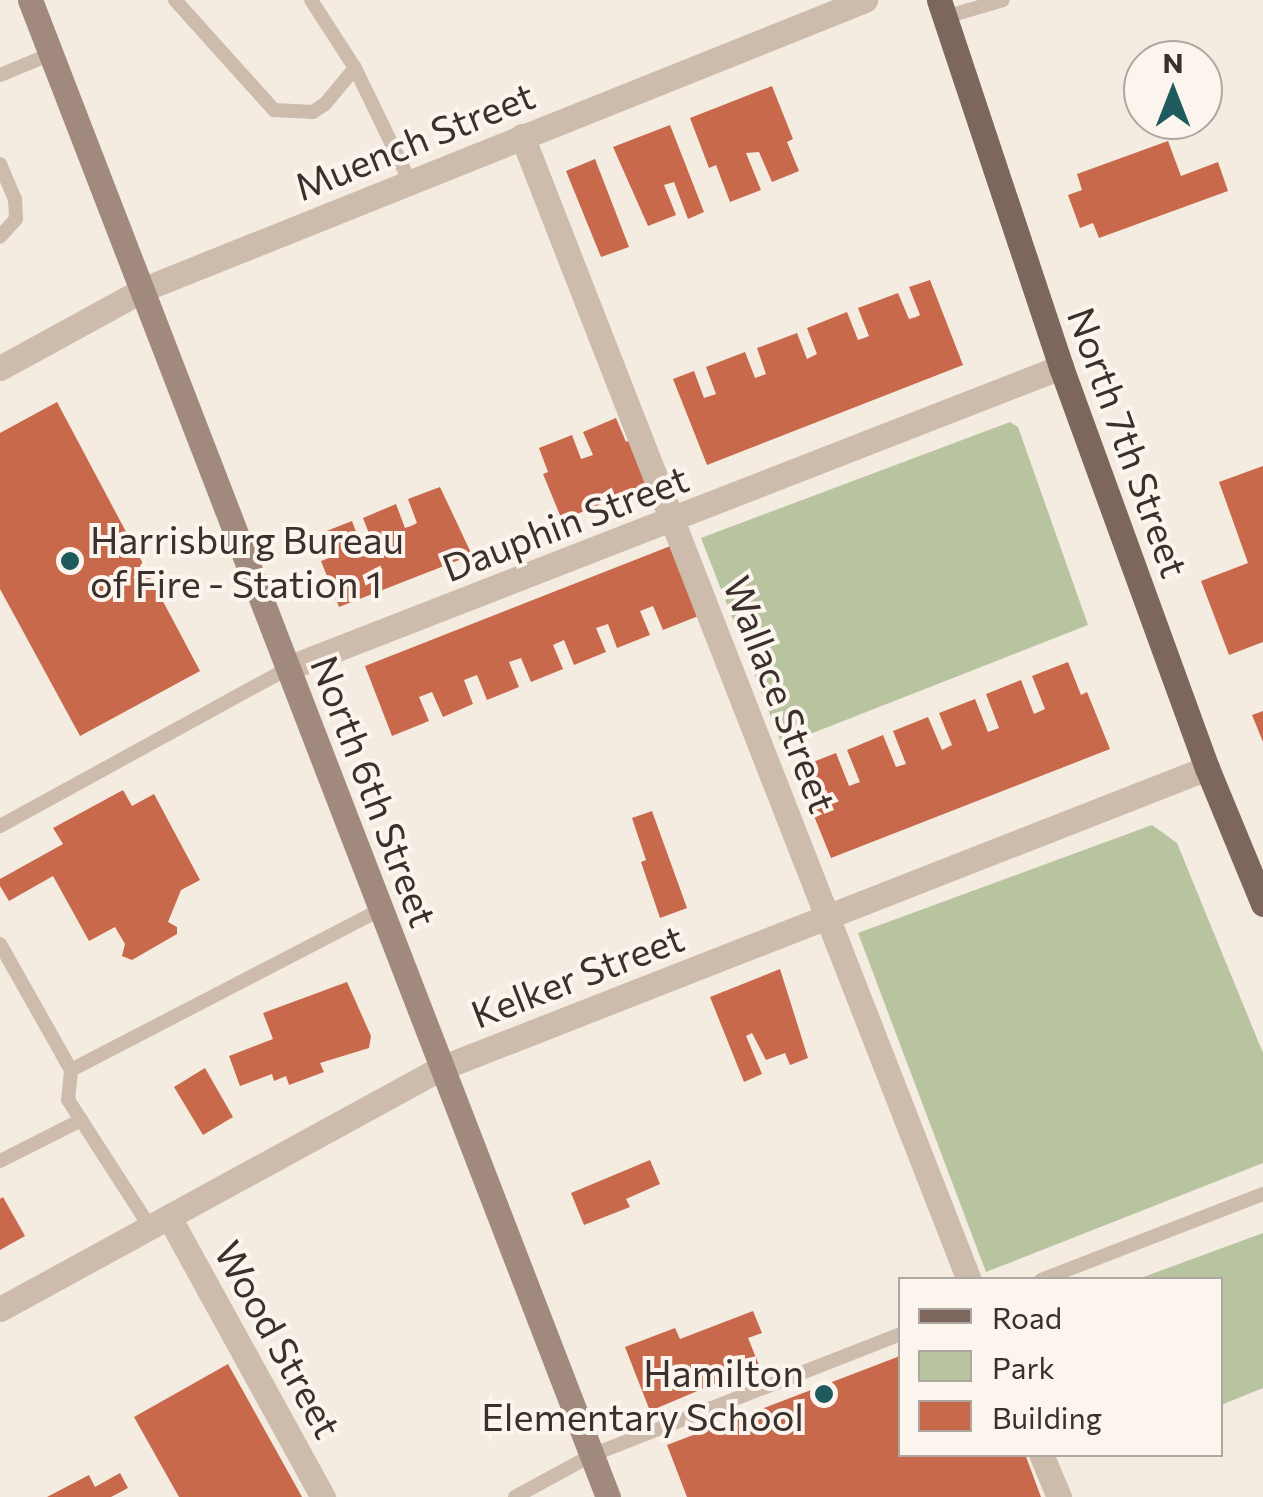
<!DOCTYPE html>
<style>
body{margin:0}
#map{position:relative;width:1263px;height:1497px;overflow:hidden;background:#f4ebe1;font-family:Commissioner,sans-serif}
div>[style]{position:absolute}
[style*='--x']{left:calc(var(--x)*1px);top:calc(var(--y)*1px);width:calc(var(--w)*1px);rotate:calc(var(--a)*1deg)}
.green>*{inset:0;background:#b8c4a0}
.building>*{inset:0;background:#c8694b}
.lane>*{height:14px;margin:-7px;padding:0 7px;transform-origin:7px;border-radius:7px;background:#cdbbac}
.street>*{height:25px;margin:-12.5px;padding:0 12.5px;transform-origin:12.5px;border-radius:12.5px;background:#cdbbac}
.secondary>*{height:25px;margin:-12.5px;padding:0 12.5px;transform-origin:12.5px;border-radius:12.5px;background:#a18a7d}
.primary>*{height:25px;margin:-12.5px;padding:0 12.5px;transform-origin:12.5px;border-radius:12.5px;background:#7d675c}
.dots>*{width:28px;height:28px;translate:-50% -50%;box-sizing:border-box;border:5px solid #fbf5ee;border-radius:50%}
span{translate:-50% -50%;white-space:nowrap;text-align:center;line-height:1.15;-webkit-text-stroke:8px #fbf5ee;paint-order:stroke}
.street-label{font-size:38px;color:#3b302b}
.poi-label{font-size:38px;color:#3b302b}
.left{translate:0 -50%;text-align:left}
.right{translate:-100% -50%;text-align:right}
.legend{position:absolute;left:898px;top:1277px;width:325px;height:180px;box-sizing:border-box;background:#fbf5ee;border:2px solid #aea6a0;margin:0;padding:12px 18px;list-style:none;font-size:30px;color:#3b302b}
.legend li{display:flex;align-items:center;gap:20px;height:50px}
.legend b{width:50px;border:2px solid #aea6a0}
.north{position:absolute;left:1123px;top:40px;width:100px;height:100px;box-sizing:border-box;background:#fbf5ee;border:2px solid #aea6a0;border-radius:50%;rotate:0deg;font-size:28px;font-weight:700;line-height:40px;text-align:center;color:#3b302b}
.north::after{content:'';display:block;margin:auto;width:35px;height:45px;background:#1f5a5e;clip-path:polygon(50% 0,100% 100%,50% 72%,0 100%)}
</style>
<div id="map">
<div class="green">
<i style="clip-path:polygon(1010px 422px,1018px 427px,1088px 625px,782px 745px,701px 538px)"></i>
<i style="clip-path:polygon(1152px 825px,1177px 843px,1263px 1053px,1263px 1163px,986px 1272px,858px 933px)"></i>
<i style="clip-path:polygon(1263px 1233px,1263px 1388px,1221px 1405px,1220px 1280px,1138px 1279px)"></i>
</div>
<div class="building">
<i style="clip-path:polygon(772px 86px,793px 139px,787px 142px,799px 171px,772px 182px,759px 152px,746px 153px,761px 190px,730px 202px,716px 165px,709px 168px,690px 118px)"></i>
<i style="clip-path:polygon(670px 125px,704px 212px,688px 219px,674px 182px,664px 185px,676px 215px,648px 226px,613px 147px)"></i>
<i style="clip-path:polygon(1168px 141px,1181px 176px,1218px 162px,1228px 191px,1099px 238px,1093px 223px,1080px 228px,1068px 195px,1082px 190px,1077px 174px)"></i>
<i style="clip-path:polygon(595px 159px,629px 247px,601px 257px,566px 171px)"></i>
<i style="clip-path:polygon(930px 280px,963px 365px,707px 465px,673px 379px,694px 371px,704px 398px,716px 394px,706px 367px,745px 352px,755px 378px,766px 374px,757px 348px,797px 333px,807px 359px,817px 354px,807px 328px,847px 312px,858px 340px,864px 338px,869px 336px,858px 308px,898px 293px,909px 319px,916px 317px,920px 315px,909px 287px)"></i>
<i style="clip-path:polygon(57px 402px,200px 671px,80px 736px,0 589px,0 433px)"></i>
<i style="clip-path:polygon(616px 418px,626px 442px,631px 439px,649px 485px,562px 520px,543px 474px,548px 472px,539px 448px,572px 435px,581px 459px,593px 455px,583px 432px)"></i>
<i style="clip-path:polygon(1263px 466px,1263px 642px,1229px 655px,1201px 581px,1248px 563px,1219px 482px)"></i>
<i style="clip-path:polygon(440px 487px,472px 555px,339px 607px,321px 561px,329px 558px,319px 534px,352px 521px,361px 545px,372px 541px,363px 518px,396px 504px,405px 528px,411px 526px,417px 523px,408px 499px)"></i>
<i style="clip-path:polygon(673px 545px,701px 615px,663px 630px,653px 606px,640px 611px,650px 635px,617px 648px,608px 624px,596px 628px,606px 652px,574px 665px,564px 640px,553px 645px,563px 669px,531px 682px,521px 658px,509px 662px,519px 687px,487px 700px,477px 675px,464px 680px,473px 704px,443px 717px,432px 692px,419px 697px,429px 721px,392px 736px,365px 666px)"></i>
<i style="clip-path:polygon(1068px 662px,1081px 695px,1087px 692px,1110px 749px,831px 858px,795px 769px,836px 753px,849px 786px,860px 782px,847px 750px,883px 735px,896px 767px,906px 764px,893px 731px,928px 717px,942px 750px,952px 745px,939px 713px,975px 699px,988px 732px,999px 728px,986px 694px,1021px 680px,1034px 714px,1045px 709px,1032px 676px)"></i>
<i style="clip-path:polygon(1263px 711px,1263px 742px,1252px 715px)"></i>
<i style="clip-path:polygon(123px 790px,132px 806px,154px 794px,200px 880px,181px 890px,168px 922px,177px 927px,177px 934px,132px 960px,122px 956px,125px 944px,115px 927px,89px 941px,53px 876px,9px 901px,0 886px,0 879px,63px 844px,53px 828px)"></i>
<i style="clip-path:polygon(652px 811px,687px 908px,660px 918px,641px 862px,646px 860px,632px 818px)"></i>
<i style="clip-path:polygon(780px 969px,808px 1058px,790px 1065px,785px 1053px,766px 1060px,752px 1033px,746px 1036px,762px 1074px,744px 1082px,710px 997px)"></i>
<i style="clip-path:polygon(347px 982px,371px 1036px,369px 1048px,320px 1063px,324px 1072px,289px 1085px,286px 1076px,274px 1081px,272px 1074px,240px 1086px,229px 1056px,273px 1039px,263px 1013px)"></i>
<i style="clip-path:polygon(205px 1068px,233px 1117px,203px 1135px,174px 1087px)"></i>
<i style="clip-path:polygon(650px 1160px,660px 1184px,626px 1199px,630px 1207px,584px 1225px,571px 1193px)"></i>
<i style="clip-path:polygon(3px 1197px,25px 1236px,0 1250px,0 1199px)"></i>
<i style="clip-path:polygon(753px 1311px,762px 1333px,748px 1338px,759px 1365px,650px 1411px,625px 1347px,675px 1328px,680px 1339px)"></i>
<i style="clip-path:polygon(900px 1356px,900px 1454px,1025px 1454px,1041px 1497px,687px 1497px,667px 1445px)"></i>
<i style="clip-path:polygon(228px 1364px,302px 1497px,179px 1497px,134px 1417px)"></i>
<i style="clip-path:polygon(120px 1473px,128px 1488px,111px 1497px,47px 1497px,89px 1475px,95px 1487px)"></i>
</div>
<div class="lane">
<i style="--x:175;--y:0;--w:148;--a:48"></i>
<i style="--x:274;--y:110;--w:39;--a:3"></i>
<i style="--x:313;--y:112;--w:14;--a:-34"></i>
<i style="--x:325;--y:104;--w:47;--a:-50.2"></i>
<i style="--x:311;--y:0;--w:81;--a:57.1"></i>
<i style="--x:355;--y:68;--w:127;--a:64.2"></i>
<i style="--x:945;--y:17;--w:60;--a:-16.3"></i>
<i style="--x:0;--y:75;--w:55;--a:-22.4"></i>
<i style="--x:0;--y:164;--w:38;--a:67"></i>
<i style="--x:15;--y:199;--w:20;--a:87"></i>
<i style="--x:16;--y:219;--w:24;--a:132"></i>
<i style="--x:0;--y:826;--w:328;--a:-28.7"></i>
<i style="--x:0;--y:944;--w:145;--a:60.6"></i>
<i style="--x:0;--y:1161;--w:91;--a:-26.8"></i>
<i style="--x:150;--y:1227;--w:151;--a:-122.8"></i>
<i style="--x:68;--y:1100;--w:30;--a:-84"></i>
<i style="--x:71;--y:1070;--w:348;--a:-27.4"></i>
<i style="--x:1041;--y:1280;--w:238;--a:-21.2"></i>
<i style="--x:515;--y:1497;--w:88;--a:-28.6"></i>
<i style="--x:592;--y:1455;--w:331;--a:-21.4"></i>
</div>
<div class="street">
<i style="--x:522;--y:136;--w:1228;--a:68.66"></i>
<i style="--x:0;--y:368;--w:164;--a:-28.7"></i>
<i style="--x:144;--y:289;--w:777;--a:-21.84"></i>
<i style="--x:288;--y:668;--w:830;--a:-21.28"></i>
<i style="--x:169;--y:1217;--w:320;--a:61.2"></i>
<i style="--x:0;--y:1309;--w:503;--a:-28.66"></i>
<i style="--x:441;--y:1068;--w:823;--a:-21.39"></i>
<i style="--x:1041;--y:1454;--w:47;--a:67.3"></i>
</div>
<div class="secondary">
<i style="--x:30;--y:0;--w:1605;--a:68.89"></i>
</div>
<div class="primary">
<i style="--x:939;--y:0;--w:387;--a:71.6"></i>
<i style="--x:1061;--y:367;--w:427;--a:70"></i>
<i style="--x:1207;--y:768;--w:147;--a:67.6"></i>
</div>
<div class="dots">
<i style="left:70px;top:561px;background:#1f5a5e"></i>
<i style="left:824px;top:1394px;background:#1f5a5e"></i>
</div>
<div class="street-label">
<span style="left:414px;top:140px;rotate:-22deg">Muench Street</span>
<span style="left:1129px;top:442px;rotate:70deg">North 7th Street</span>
<span style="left:565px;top:522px;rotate:-21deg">Dauphin Street</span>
<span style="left:781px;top:694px;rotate:69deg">Wallace Street</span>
<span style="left:375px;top:791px;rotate:69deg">North 6th Street</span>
<span style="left:577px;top:975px;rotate:-21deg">Kelker Street</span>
<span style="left:279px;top:1339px;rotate:61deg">Wood Street</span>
</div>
<div class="poi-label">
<span class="left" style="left:90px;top:561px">Harrisburg Bureau<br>of Fire - Station 1</span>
<span class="right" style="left:804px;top:1394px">Hamilton<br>Elementary School</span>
</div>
<ul class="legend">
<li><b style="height:12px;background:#7d675c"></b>Road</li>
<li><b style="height:28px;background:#b8c4a0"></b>Park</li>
<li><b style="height:28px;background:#c8694b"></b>Building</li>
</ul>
<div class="north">N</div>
</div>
